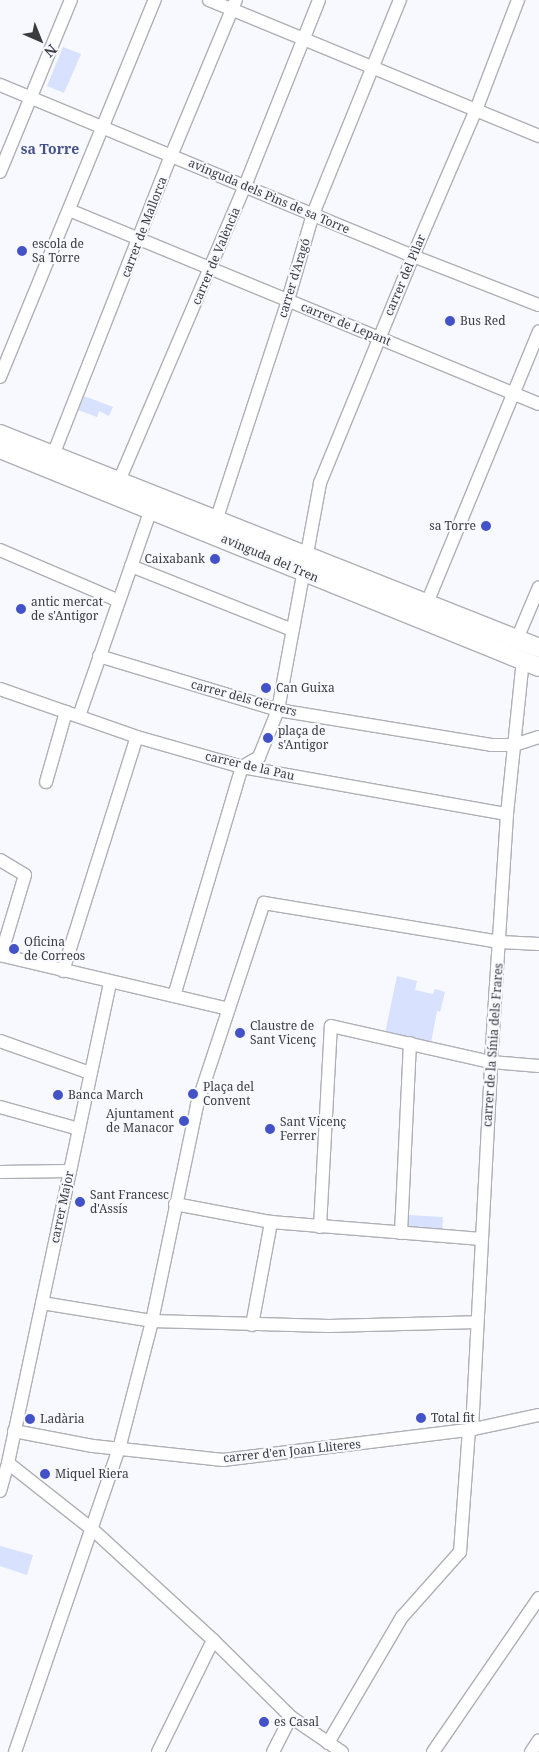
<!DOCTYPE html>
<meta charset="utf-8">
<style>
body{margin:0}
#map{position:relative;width:539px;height:1752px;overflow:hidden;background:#f7f9fe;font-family:"Noto Serif",serif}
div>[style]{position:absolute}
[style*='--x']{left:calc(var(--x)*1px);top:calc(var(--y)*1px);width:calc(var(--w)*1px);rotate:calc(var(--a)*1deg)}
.green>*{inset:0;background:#d8e1fd}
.roads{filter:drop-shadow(1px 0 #aeb0b5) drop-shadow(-1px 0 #aeb0b5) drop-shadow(0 1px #aeb0b5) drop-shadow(0 -1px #aeb0b5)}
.minor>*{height:12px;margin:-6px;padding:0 6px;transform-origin:6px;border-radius:6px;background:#fff}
.secondary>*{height:18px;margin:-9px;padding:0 9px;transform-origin:9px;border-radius:9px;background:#fff}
.dots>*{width:14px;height:14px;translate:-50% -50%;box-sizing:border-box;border:2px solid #f7f9fe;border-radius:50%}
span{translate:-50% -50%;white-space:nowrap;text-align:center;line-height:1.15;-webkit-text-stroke:4px #f7f9fe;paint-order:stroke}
.street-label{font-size:12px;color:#3b3c3e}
.poi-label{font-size:12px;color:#3b3c3e}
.left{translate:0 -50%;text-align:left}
.right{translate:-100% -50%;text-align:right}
.neighbourhood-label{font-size:14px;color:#43508c;font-weight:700}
.north{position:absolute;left:15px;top:15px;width:50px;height:50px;-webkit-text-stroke:4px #f7f9fe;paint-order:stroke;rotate:136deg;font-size:14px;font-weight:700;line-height:20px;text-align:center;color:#3b3c3e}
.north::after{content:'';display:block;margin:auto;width:18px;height:22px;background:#3b3c3e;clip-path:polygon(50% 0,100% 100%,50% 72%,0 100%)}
</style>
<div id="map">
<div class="green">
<i style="clip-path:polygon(63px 47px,81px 54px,64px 93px,47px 86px)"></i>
<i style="clip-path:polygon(84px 396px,113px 407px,109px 416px,99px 411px,97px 417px,78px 410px)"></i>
<i style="clip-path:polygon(397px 976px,417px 981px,415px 990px,433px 994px,435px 989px,445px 992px,440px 1012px,437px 1011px,430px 1048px,384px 1038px)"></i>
<i style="clip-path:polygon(409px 1215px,443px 1217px,442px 1231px,412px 1229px,408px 1226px)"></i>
<i style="clip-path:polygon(0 1546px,33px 1555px,27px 1575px,0 1566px)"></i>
</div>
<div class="roads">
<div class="minor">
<i style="--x:209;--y:0;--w:357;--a:22.4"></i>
<i style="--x:0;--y:85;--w:447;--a:22.5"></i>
<i style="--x:413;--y:256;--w:135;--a:21.3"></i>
<i style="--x:0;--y:172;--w:186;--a:-67.6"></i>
<i style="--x:69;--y:210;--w:508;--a:22.43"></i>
<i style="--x:0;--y:377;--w:408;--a:-67.7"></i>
<i style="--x:53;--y:455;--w:321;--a:-68.5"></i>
<i style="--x:171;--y:156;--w:169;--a:-67.4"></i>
<i style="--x:119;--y:481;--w:321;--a:-66.9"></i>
<i style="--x:245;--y:186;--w:200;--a:-68.3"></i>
<i style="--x:214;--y:527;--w:239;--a:-71.9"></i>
<i style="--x:288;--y:300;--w:90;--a:-73.8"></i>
<i style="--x:313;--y:214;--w:231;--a:-67.9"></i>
<i style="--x:0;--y:550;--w:129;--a:23.2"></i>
<i style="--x:131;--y:566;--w:174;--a:21.6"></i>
<i style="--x:427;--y:603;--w:294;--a:-67.6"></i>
<i style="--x:517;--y:639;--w:56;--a:-67.1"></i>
<i style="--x:99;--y:656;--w:187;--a:16.8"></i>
<i style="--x:278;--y:710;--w:216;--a:9.3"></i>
<i style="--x:491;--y:745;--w:23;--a:0"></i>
<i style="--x:514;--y:745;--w:26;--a:-18"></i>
<i style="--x:0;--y:689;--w:145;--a:19.3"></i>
<i style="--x:137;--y:737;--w:109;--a:15.9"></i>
<i style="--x:242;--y:767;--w:269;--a:10.1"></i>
<i style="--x:79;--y:716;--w:219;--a:-70.8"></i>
<i style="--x:46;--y:782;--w:73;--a:-74.1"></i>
<i style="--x:0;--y:860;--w:29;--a:31"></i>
<i style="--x:25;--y:875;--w:84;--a:106.7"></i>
<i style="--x:0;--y:955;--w:234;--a:13.3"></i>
<i style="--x:63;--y:971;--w:245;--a:-72.5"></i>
<i style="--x:174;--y:996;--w:239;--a:-73.5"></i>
<i style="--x:242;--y:767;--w:20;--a:-30"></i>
<i style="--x:259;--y:757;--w:51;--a:-68"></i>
<i style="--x:278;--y:710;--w:231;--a:-79.5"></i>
<i style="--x:320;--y:483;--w:245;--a:-67.7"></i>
<i style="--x:413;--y:256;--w:159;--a:-66.7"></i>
<i style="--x:476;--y:110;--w:118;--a:-69.1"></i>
<i style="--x:0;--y:1041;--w:96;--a:19.6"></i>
<i style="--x:0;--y:1107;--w:82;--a:15.6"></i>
<i style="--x:0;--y:1172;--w:70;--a:-0.8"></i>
<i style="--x:175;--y:1204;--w:98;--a:10.6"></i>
<i style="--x:271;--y:1222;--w:211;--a:4.6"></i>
<i style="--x:320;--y:1227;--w:201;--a:-86.9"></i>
<i style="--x:331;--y:1026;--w:164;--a:12.7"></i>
<i style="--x:491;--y:1062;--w:48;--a:4.8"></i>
<i style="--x:401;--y:1233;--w:190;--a:-87.3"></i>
<i style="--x:42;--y:1303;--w:111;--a:9.3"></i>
<i style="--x:152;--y:1321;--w:177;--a:1.6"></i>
<i style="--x:329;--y:1326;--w:148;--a:-1.5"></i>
<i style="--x:252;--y:1325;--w:105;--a:-79.5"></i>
<i style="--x:472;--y:1430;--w:368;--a:-87"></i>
<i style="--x:491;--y:1062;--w:249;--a:-86.3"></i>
<i style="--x:507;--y:814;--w:155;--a:-84.1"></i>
<i style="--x:14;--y:1431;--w:80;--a:10.8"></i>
<i style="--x:93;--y:1446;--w:131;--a:6.1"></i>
<i style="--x:223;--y:1460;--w:248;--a:-7"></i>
<i style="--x:469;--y:1430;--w:72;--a:-12.1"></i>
<i style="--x:8;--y:1463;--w:107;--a:38.2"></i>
<i style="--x:92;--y:1529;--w:164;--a:42.5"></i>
<i style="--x:213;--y:1640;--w:110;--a:44.6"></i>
<i style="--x:291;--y:1717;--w:62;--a:34.5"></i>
<i style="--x:0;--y:1491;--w:29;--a:-74"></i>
<i style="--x:8;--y:1463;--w:492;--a:-78"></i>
<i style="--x:328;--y:1743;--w:146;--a:-59.6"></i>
<i style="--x:402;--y:1617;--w:87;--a:-48.3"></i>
<i style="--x:460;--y:1552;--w:122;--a:-85.8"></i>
<i style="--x:15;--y:1752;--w:320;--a:-71.1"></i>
<i style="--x:119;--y:1449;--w:132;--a:-75.5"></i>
<i style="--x:152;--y:1321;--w:221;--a:-78.2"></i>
<i style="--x:197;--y:1105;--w:213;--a:-71.7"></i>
<i style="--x:264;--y:903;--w:239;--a:9.4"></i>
<i style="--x:500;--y:942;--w:39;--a:3"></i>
<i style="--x:158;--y:1752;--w:125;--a:-63.8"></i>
<i style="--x:273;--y:1752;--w:39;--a:-63"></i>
<i style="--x:433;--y:1752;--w:187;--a:-55.5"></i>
<i style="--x:531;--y:1752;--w:14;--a:-56"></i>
</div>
<div class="secondary">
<i style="--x:0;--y:434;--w:580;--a:21.65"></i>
<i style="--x:0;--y:449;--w:581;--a:22.02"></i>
</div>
</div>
<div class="dots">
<i style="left:22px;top:251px;background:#4452c7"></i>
<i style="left:450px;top:321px;background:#4452c7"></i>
<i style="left:486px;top:526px;background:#4452c7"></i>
<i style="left:215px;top:559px;background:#4452c7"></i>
<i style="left:21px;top:609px;background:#4452c7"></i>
<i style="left:266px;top:688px;background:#4452c7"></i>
<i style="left:268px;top:738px;background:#4452c7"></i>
<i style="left:14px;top:949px;background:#4452c7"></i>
<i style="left:240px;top:1033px;background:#4452c7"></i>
<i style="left:193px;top:1094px;background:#4452c7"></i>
<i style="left:58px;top:1095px;background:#4452c7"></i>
<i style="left:184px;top:1121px;background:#4452c7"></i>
<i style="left:270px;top:1129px;background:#4452c7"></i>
<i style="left:80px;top:1202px;background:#4452c7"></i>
<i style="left:421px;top:1418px;background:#4452c7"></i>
<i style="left:30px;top:1419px;background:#4452c7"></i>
<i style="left:45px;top:1474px;background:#4452c7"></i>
<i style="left:264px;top:1722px;background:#4452c7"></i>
</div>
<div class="street-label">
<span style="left:269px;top:196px;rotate:23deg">avinguda dels Pins de sa Torre</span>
<span style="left:144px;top:227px;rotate:-69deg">carrer de Mallorca</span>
<span style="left:216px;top:256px;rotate:-67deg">carrer de València</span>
<span style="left:405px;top:275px;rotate:-67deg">carrer del Pilar</span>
<span style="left:294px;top:278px;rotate:-73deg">carrer d'Aragó</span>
<span style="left:346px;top:324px;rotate:22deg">carrer de Lepant</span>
<span style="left:270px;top:558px;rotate:23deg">avinguda del Tren</span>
<span style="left:244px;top:698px;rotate:15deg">carrer dels Gerrers</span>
<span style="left:250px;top:766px;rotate:13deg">carrer de la Pau</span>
<span style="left:493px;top:1045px;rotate:-86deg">carrer de la Sínia dels Frares</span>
<span style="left:62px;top:1207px;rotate:-78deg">carrer Major</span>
<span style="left:292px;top:1451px;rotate:-6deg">carrer d'en Joan Lliteres</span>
</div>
<div class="poi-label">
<span class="left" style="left:32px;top:251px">escola de<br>Sa Torre</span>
<span class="left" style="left:460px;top:321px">Bus Red</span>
<span class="right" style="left:476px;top:526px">sa Torre</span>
<span class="right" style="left:205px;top:559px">Caixabank</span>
<span class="left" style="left:31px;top:609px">antic mercat<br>de s'Antigor</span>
<span class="left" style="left:276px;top:688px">Can Guixa</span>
<span class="left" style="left:278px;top:738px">plaça de<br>s'Antigor</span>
<span class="left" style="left:24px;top:949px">Oficina<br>de Correos</span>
<span class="left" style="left:250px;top:1033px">Claustre de<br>Sant Vicenç</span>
<span class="left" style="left:203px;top:1094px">Plaça del<br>Convent</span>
<span class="left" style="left:68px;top:1095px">Banca March</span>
<span class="right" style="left:174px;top:1121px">Ajuntament<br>de Manacor</span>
<span class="left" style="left:280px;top:1129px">Sant Vicenç<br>Ferrer</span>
<span class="left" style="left:90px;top:1202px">Sant Francesc<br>d'Assís</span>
<span class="left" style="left:431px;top:1418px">Total fit</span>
<span class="left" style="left:40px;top:1419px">Ladària</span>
<span class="left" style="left:55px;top:1474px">Miquel Riera</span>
<span class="left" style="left:274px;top:1722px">es Casal</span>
</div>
<div class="neighbourhood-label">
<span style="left:50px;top:149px">sa Torre</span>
</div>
<div class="north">N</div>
</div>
